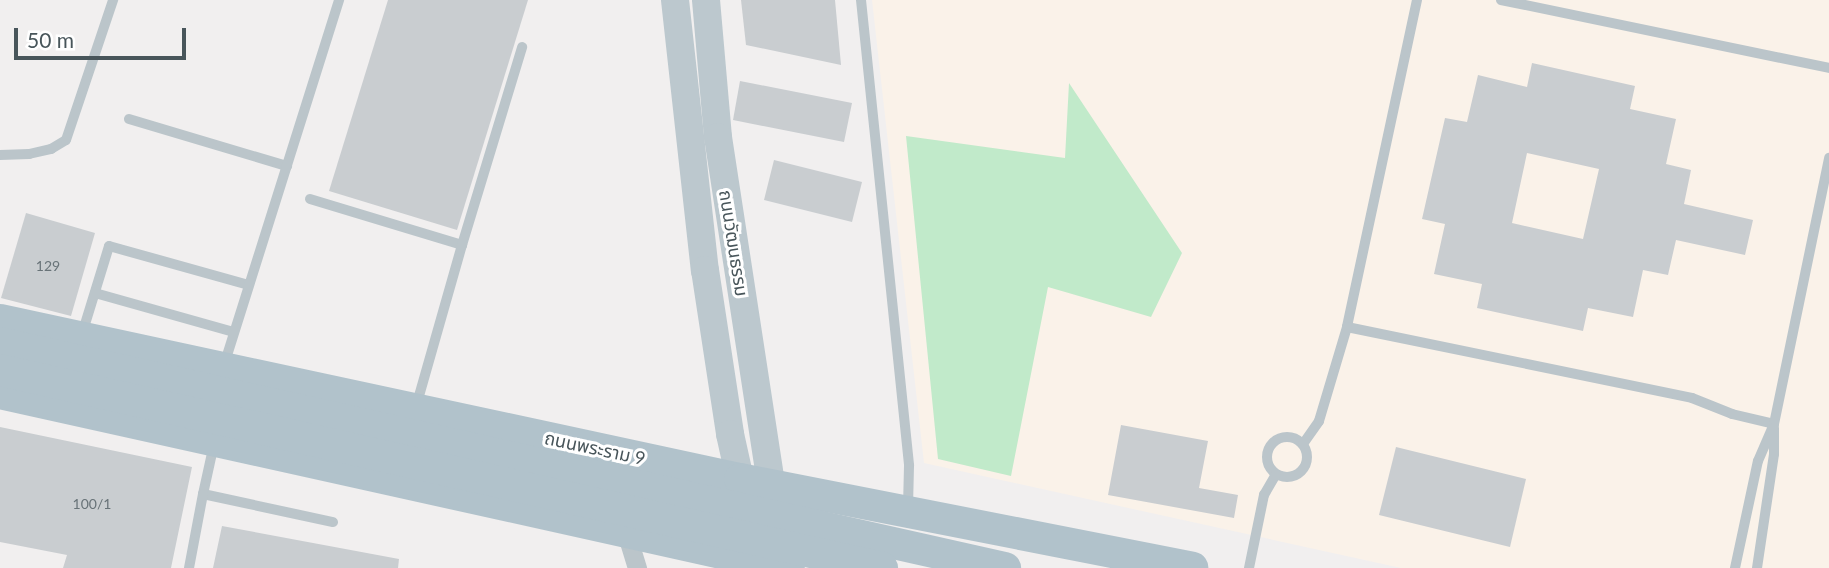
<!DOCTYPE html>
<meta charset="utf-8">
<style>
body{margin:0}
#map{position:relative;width:1829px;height:568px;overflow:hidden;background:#f1efef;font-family:Lato,"Noto Sans Thai",sans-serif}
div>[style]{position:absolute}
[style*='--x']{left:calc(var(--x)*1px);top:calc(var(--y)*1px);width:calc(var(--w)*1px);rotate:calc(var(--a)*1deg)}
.commercial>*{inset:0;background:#faf2e9}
.green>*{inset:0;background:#c1eaca}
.building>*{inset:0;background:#c9cdd0}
.lane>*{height:10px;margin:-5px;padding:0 5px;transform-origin:5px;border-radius:5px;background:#bbc5ca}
.lane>.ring{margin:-5px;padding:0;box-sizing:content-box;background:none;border:10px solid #bbc5ca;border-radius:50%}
.street>*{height:19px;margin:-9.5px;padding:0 9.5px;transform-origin:9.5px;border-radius:9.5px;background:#bbc5ca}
.secondary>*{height:28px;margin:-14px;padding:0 14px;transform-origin:14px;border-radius:14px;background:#bcc8ce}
.primary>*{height:32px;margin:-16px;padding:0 16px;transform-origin:16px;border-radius:16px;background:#b1c2cb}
.primary-bridge>*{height:32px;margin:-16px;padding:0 16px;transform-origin:16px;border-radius:16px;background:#b1c2cb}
span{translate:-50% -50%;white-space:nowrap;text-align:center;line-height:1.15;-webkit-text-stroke:6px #fff;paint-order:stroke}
.number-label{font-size:14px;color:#687378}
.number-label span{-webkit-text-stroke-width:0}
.street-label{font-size:18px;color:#48555a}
.scale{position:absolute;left:14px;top:28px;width:172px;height:32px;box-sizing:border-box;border:4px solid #48555a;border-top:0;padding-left:9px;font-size:21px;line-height:24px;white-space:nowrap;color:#48555a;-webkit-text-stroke:5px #fff;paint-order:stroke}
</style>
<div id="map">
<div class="commercial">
<i style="clip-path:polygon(872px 0,1829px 0,1829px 568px,1401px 568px,924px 463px)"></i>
</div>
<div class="green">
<i style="clip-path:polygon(1069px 83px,1182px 253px,1151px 317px,1048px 287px,1011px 476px,938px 459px,906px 136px,1065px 158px)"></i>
</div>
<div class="building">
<i style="clip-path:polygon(388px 0,528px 0,457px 230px,329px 191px)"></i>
<i style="clip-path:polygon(741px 0,835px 0,841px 65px,746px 45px)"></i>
<i style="clip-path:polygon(evenodd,1532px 63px,1635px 86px,1630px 109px,1676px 119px,1666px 164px,1691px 170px,1684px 204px,1753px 220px,1745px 255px,1676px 240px,1668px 275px,1643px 270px,1633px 317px,1588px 308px,1583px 331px,1477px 308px,1482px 284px,1434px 274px,1445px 224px,1422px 219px,1445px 118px,1467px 122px,1478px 75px,1527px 87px,1532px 63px,1527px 153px,1599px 169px,1583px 239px,1512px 223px,1527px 153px)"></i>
<i style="clip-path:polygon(740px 81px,852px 103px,844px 142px,733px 120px)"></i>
<i style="clip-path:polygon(774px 160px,862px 182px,852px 222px,764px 200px)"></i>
<i style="clip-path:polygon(26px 213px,95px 233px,71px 316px,1px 298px)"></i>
<i style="clip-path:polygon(1121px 425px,1208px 441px,1199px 488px,1238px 495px,1234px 518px,1108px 495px)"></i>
<i style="clip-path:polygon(0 427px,192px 467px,171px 568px,63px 568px,67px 555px,0 542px)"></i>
<i style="clip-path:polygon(1396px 447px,1526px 479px,1510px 547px,1379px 515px)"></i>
<i style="clip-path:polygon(222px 526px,399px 559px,398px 568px,213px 568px)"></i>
</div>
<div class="lane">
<i style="--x:861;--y:0;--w:468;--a:84.1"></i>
<i style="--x:909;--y:466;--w:42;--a:91.4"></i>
<i style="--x:1417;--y:0;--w:334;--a:102.1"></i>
<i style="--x:1347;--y:327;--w:352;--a:11.6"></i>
<i style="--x:1692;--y:398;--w:43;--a:21.8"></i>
<i style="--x:1732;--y:414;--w:43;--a:13.4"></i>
<i style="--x:1501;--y:0;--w:335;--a:11.7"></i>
<i style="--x:129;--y:119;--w:165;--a:16.6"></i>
<i style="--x:0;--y:155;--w:29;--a:-2"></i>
<i style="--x:29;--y:154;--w:23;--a:-13"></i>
<i style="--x:51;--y:149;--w:17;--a:-31"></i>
<i style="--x:66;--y:140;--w:148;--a:-71.4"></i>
<i style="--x:310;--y:199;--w:159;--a:16.8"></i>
<i style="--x:462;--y:245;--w:167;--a:105.9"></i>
<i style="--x:462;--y:245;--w:207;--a:-73.1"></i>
<i style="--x:95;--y:293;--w:144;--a:15.7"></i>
<i style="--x:82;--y:334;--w:92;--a:-72.9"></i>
<i style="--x:109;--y:246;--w:145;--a:15.6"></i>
<i style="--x:224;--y:365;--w:383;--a:-72.5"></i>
<i class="ring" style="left:1267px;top:437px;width:30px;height:30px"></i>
<i style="--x:214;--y:444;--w:51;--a:102.4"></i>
<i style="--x:203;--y:494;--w:133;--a:12.2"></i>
<i style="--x:1303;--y:444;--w:28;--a:-55"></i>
<i style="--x:1319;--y:421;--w:98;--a:-73.4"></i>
<i style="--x:189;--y:568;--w:75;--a:-79.3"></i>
<i style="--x:1249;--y:568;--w:75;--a:-78.4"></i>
<i style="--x:1264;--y:495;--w:24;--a:-60"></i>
<i style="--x:1735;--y:568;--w:109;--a:-77.9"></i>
<i style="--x:1758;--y:461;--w:40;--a:-66.6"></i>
<i style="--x:1774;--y:424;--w:272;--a:-78.3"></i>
<i style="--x:1757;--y:568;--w:115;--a:-81.5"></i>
<i style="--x:1774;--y:454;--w:26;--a:-90"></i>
</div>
<div class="street">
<i style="--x:626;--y:532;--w:38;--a:73"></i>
</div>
<div class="secondary">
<i style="--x:675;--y:0;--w:272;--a:83.7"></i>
<i style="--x:705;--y:270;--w:166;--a:81.3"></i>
<i style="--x:730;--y:434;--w:46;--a:77.5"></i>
<i style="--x:706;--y:0;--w:138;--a:85"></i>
<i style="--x:718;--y:137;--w:352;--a:81.3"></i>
</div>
<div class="primary">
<i style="--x:0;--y:320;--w:757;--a:12.13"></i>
<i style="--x:740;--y:479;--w:461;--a:11.1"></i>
<i style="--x:0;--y:393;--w:808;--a:12.51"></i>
</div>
<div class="primary-bridge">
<i style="--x:0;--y:343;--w:1030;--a:12.62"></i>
<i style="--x:0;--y:370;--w:904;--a:12.65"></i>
</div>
<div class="number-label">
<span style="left:48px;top:266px">129</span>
<span style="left:92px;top:504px">100/1</span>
</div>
<div class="street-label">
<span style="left:734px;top:243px;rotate:81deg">ถนนวัฒนธรรม</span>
<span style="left:595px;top:448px;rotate:12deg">ถนนพระราม 9</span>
</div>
<div class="scale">50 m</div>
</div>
